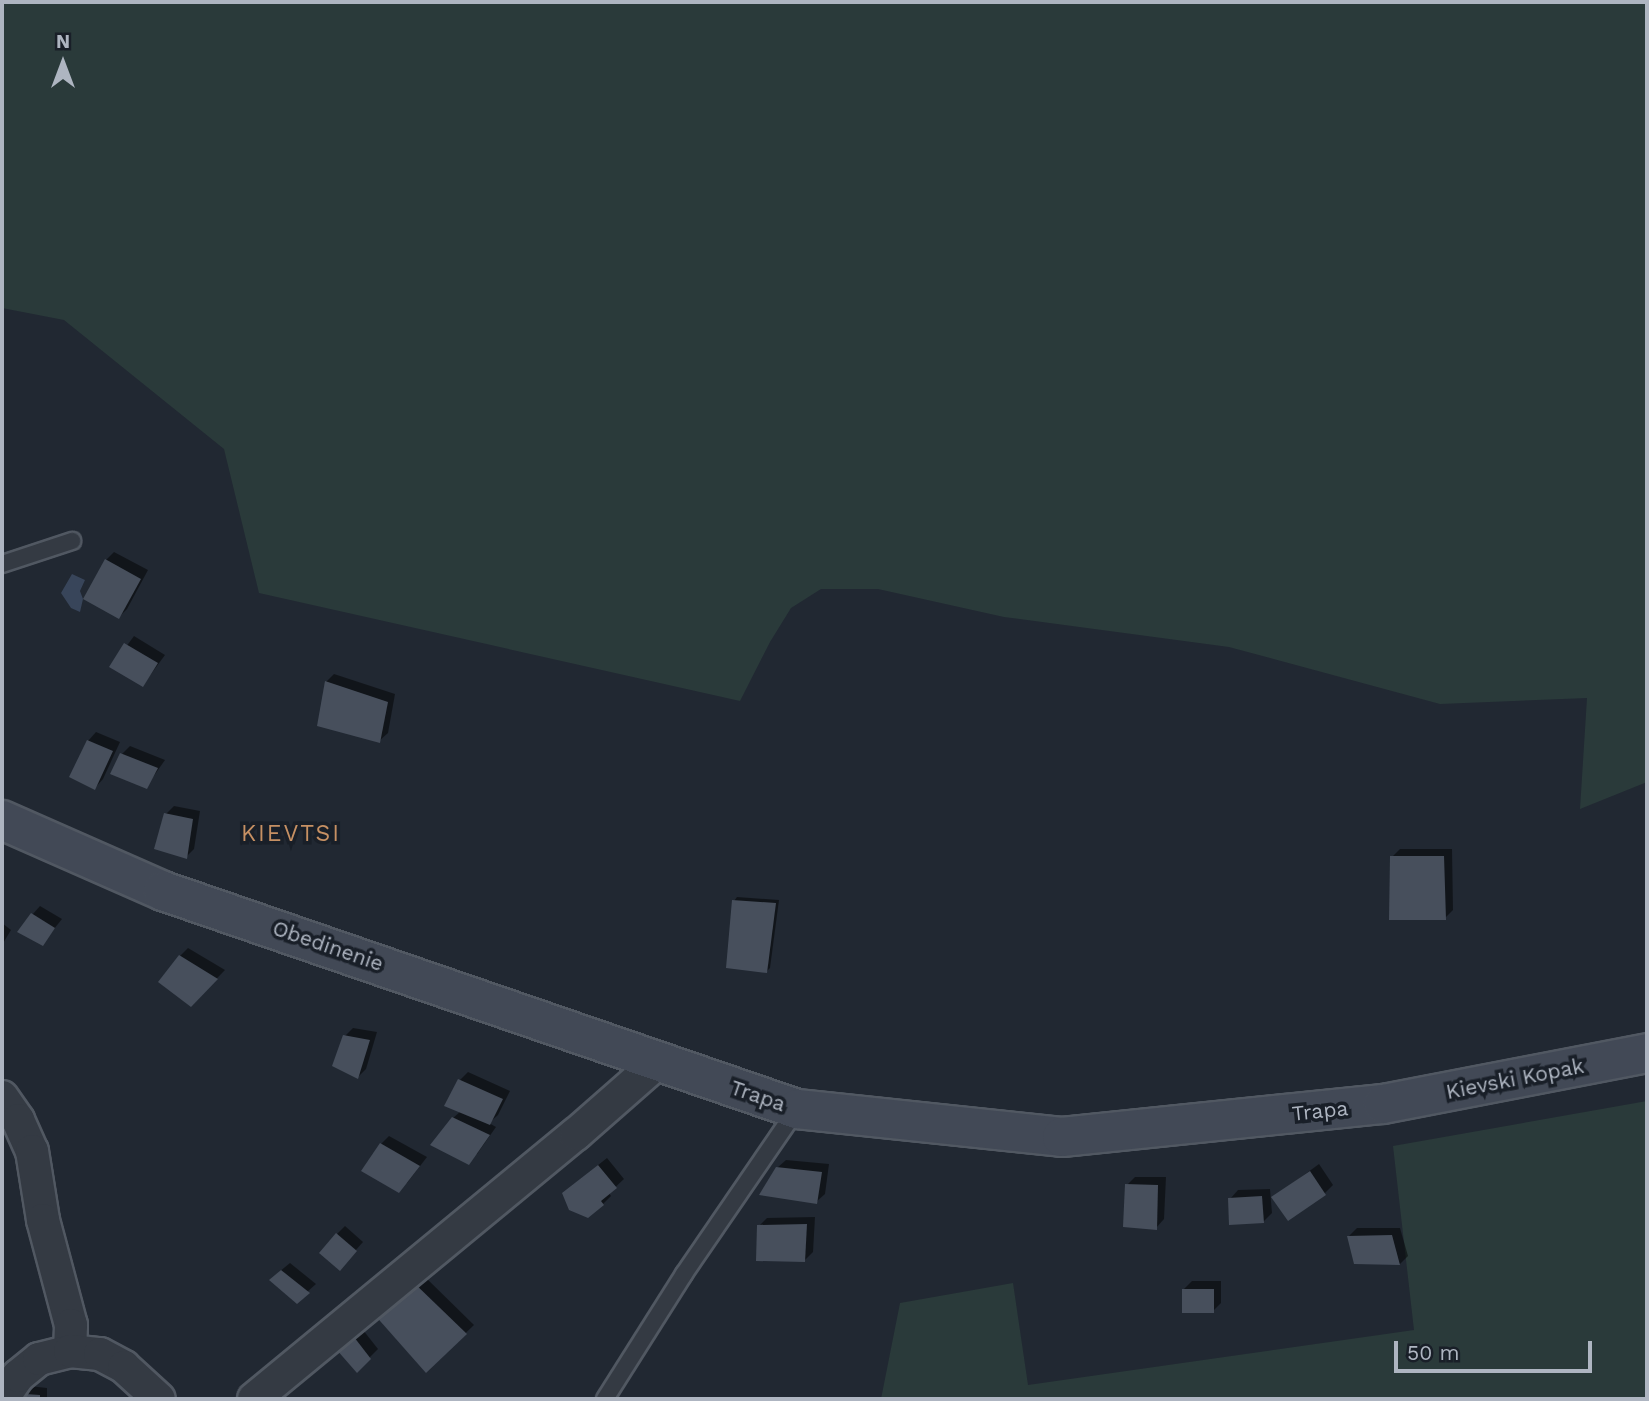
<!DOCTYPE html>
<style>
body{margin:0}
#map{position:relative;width:1649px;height:1401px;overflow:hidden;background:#212832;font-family:"Work Sans",sans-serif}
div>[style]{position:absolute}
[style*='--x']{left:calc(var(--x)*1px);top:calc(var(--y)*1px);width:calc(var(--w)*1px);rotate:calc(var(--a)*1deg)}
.green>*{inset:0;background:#2a3a3a}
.water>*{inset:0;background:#38455a}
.shadow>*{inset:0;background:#0007}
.building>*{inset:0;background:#474f5c}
.roads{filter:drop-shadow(2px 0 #515862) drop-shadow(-2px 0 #515862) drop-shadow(0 2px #515862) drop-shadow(0 -2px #515862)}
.lane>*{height:16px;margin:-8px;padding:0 8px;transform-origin:8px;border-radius:8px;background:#343a43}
.street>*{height:32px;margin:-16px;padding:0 16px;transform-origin:16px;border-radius:16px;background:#343a43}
.secondary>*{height:38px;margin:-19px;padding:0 19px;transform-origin:19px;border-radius:19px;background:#424956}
span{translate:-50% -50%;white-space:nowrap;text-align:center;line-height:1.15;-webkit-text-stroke:7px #191f28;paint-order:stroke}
.street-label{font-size:21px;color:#aeb5c1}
.neighbourhood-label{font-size:23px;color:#c69063;letter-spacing:2px}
.frame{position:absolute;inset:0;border:4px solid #aeb5c1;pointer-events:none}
.north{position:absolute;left:28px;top:28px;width:70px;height:70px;-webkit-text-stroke:5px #191f28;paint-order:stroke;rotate:0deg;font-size:19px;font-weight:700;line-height:28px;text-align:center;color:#aeb5c1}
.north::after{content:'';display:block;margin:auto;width:24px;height:32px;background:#aeb5c1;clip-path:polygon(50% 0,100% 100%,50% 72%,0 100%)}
.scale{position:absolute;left:1394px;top:1341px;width:198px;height:32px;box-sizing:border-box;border:4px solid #aeb5c1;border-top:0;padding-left:9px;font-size:21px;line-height:24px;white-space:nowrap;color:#aeb5c1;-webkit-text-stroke:5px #191f28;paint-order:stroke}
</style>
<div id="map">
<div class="green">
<i style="clip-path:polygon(2px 2px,1647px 2px,1647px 782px,1580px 809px,1587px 698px,1440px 704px,1229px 647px,1004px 617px,878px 589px,821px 589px,791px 608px,770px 642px,740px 701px,259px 593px,224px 449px,64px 320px,2px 308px)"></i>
<i style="clip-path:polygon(1647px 1101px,1647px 1399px,881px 1399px,900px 1303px,1013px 1283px,1028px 1385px,1414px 1330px,1393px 1146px)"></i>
</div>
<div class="water">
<i style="clip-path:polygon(72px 574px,85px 580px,80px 591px,83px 599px,80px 612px,71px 608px,61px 593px)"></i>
</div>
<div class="shadow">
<i style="clip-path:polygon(114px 552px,148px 570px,127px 609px,119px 617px,106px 560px)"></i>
<i style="clip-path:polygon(134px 636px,165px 655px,143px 685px,112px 666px)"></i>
<i style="clip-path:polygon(334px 674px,395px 694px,388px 733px,379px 741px,326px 682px)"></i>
<i style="clip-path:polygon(96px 732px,120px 742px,103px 779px,95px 788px,88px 741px)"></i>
<i style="clip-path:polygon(130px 746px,165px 760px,146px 787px,122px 754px)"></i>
<i style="clip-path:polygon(174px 806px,200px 811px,194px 849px,186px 857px,166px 814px)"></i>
<i style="clip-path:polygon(1400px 849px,1452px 849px,1453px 910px,1445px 918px,1392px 857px)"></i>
<i style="clip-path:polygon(737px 897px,779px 900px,770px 968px,767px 971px,734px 901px)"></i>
<i style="clip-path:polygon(40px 906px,62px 919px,42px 944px,32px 915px)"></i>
<i style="clip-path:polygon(2px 923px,11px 930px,2px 945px)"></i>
<i style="clip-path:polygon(188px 948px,225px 970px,191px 1005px,180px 956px)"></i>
<i style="clip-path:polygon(353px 1028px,377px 1032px,366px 1069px,358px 1077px,345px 1036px)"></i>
<i style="clip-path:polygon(468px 1072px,510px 1091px,498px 1115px,489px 1123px,496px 1127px,477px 1154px,453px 1118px,461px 1111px,460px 1080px)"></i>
<i style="clip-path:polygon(389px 1136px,427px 1157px,407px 1183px,381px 1144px)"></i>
<i style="clip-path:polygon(607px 1158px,624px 1179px,609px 1193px,611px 1196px,603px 1204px,573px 1185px)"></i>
<i style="clip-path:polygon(786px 1160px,829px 1164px,825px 1194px,816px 1202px,777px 1168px)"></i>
<i style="clip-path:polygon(1319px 1164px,1333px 1185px,1325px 1193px,1274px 1197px)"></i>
<i style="clip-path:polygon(1135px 1177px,1166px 1177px,1164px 1219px,1156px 1228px,1127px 1185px)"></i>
<i style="clip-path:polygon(1270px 1189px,1272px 1213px,1263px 1222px,1230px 1199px,1238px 1190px)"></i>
<i style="clip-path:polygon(815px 1217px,813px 1252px,805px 1260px,759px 1226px,767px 1218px)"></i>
<i style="clip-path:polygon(345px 1226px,363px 1242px,347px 1260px,337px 1234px)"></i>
<i style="clip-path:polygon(1357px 1228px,1400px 1228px,1408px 1256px,1400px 1264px,1349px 1236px)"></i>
<i style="clip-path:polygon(290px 1263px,316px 1284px,297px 1301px,279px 1272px)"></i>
<i style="clip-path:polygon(421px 1273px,474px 1325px,426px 1371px,376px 1313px)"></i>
<i style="clip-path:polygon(1192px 1281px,1221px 1281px,1221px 1303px,1213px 1311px,1184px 1289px)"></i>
<i style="clip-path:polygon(363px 1330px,378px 1349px,357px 1370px,346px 1341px)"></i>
<i style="clip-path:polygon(20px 1385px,47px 1388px,47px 1399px,11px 1399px)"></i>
</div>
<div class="building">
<i style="clip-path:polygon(105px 559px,141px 579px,119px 619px,83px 599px)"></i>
<i style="clip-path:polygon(124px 643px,158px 663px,143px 687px,109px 667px)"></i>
<i style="clip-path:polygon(325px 681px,388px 702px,380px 743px,317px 726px)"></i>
<i style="clip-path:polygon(87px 740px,113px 751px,95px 790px,69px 777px)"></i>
<i style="clip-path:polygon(120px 753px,158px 768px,147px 789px,110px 774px)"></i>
<i style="clip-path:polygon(164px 813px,193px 819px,187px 859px,154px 849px)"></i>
<i style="clip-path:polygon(1390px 856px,1444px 856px,1446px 920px,1389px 920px)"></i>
<i style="clip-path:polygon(732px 900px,776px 903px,767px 973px,726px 968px)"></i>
<i style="clip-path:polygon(31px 913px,55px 928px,43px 946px,17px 932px)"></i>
<i style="clip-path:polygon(179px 955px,218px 979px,191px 1007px,158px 982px)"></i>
<i style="clip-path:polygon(343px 1035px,370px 1040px,358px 1079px,332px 1066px)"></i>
<i style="clip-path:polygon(458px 1079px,503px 1099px,490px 1125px,444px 1106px)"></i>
<i style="clip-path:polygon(452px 1117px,490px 1135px,469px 1165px,430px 1145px)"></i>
<i style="clip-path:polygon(380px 1143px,420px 1166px,399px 1193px,361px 1171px)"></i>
<i style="clip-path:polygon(598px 1165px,617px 1188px,601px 1201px,604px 1205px,588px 1218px,569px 1210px,562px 1193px)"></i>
<i style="clip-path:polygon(776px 1167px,822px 1172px,817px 1204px,759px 1195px)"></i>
<i style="clip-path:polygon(1310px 1171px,1326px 1195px,1288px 1221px,1271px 1197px)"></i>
<i style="clip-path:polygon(1125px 1184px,1158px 1185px,1157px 1230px,1123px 1227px)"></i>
<i style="clip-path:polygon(1262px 1196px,1264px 1223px,1229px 1225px,1228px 1198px)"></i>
<i style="clip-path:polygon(807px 1224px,805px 1262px,756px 1261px,757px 1225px)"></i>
<i style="clip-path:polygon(336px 1233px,357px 1251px,340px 1271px,319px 1253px)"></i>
<i style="clip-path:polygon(1392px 1235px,1400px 1265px,1354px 1264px,1347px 1236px)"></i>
<i style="clip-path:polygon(281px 1270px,310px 1293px,297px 1304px,269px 1280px)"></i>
<i style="clip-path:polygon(411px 1280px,467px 1334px,426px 1373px,373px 1313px)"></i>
<i style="clip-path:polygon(1182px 1289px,1214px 1289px,1214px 1313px,1182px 1313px)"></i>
<i style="clip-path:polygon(354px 1337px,371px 1359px,357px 1373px,336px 1349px)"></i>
<i style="clip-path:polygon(10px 1393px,40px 1395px,40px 1399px,9px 1399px)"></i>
</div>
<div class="roads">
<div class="lane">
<i style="--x:2;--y:564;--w:74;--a:-18.2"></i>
<i style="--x:605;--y:1399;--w:148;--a:-57.7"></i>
<i style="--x:684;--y:1274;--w:200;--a:-55.6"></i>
</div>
<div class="street">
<i style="--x:2;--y:1097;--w:28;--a:55"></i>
<i style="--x:18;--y:1120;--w:34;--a:66"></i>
<i style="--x:32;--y:1151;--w:70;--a:80.9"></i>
<i style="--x:43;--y:1220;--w:109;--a:75.1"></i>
<i style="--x:71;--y:1325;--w:26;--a:92"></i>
<i style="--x:2;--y:1399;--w:28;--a:-55"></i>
<i style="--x:18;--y:1376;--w:27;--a:-39"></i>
<i style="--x:39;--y:1359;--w:32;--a:-14"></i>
<i style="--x:70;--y:1351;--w:30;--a:6"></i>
<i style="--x:100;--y:1354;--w:27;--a:28"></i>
<i style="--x:124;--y:1367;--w:47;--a:42.4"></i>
<i style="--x:254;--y:1399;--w:417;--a:-39.5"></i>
<i style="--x:576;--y:1134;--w:109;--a:-41.3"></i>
</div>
<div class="secondary">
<i style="--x:2;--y:820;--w:176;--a:23.8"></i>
<i style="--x:163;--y:891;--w:670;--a:18.98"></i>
<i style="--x:797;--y:1109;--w:266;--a:6"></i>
<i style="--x:1062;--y:1137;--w:323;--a:-5.9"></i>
<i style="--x:1383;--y:1104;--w:269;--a:-10.9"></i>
</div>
</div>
<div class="street-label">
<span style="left:328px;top:946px;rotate:19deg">Obedinenie</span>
<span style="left:1515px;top:1079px;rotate:-11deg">Kievski Kopak</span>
<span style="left:758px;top:1096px;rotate:19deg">Trapa</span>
<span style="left:1320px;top:1111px;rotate:-6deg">Trapa</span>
</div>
<div class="neighbourhood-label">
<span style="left:291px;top:834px">KIEVTSI</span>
</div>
<div class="frame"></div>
<div class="north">N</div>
<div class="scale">50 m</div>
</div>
